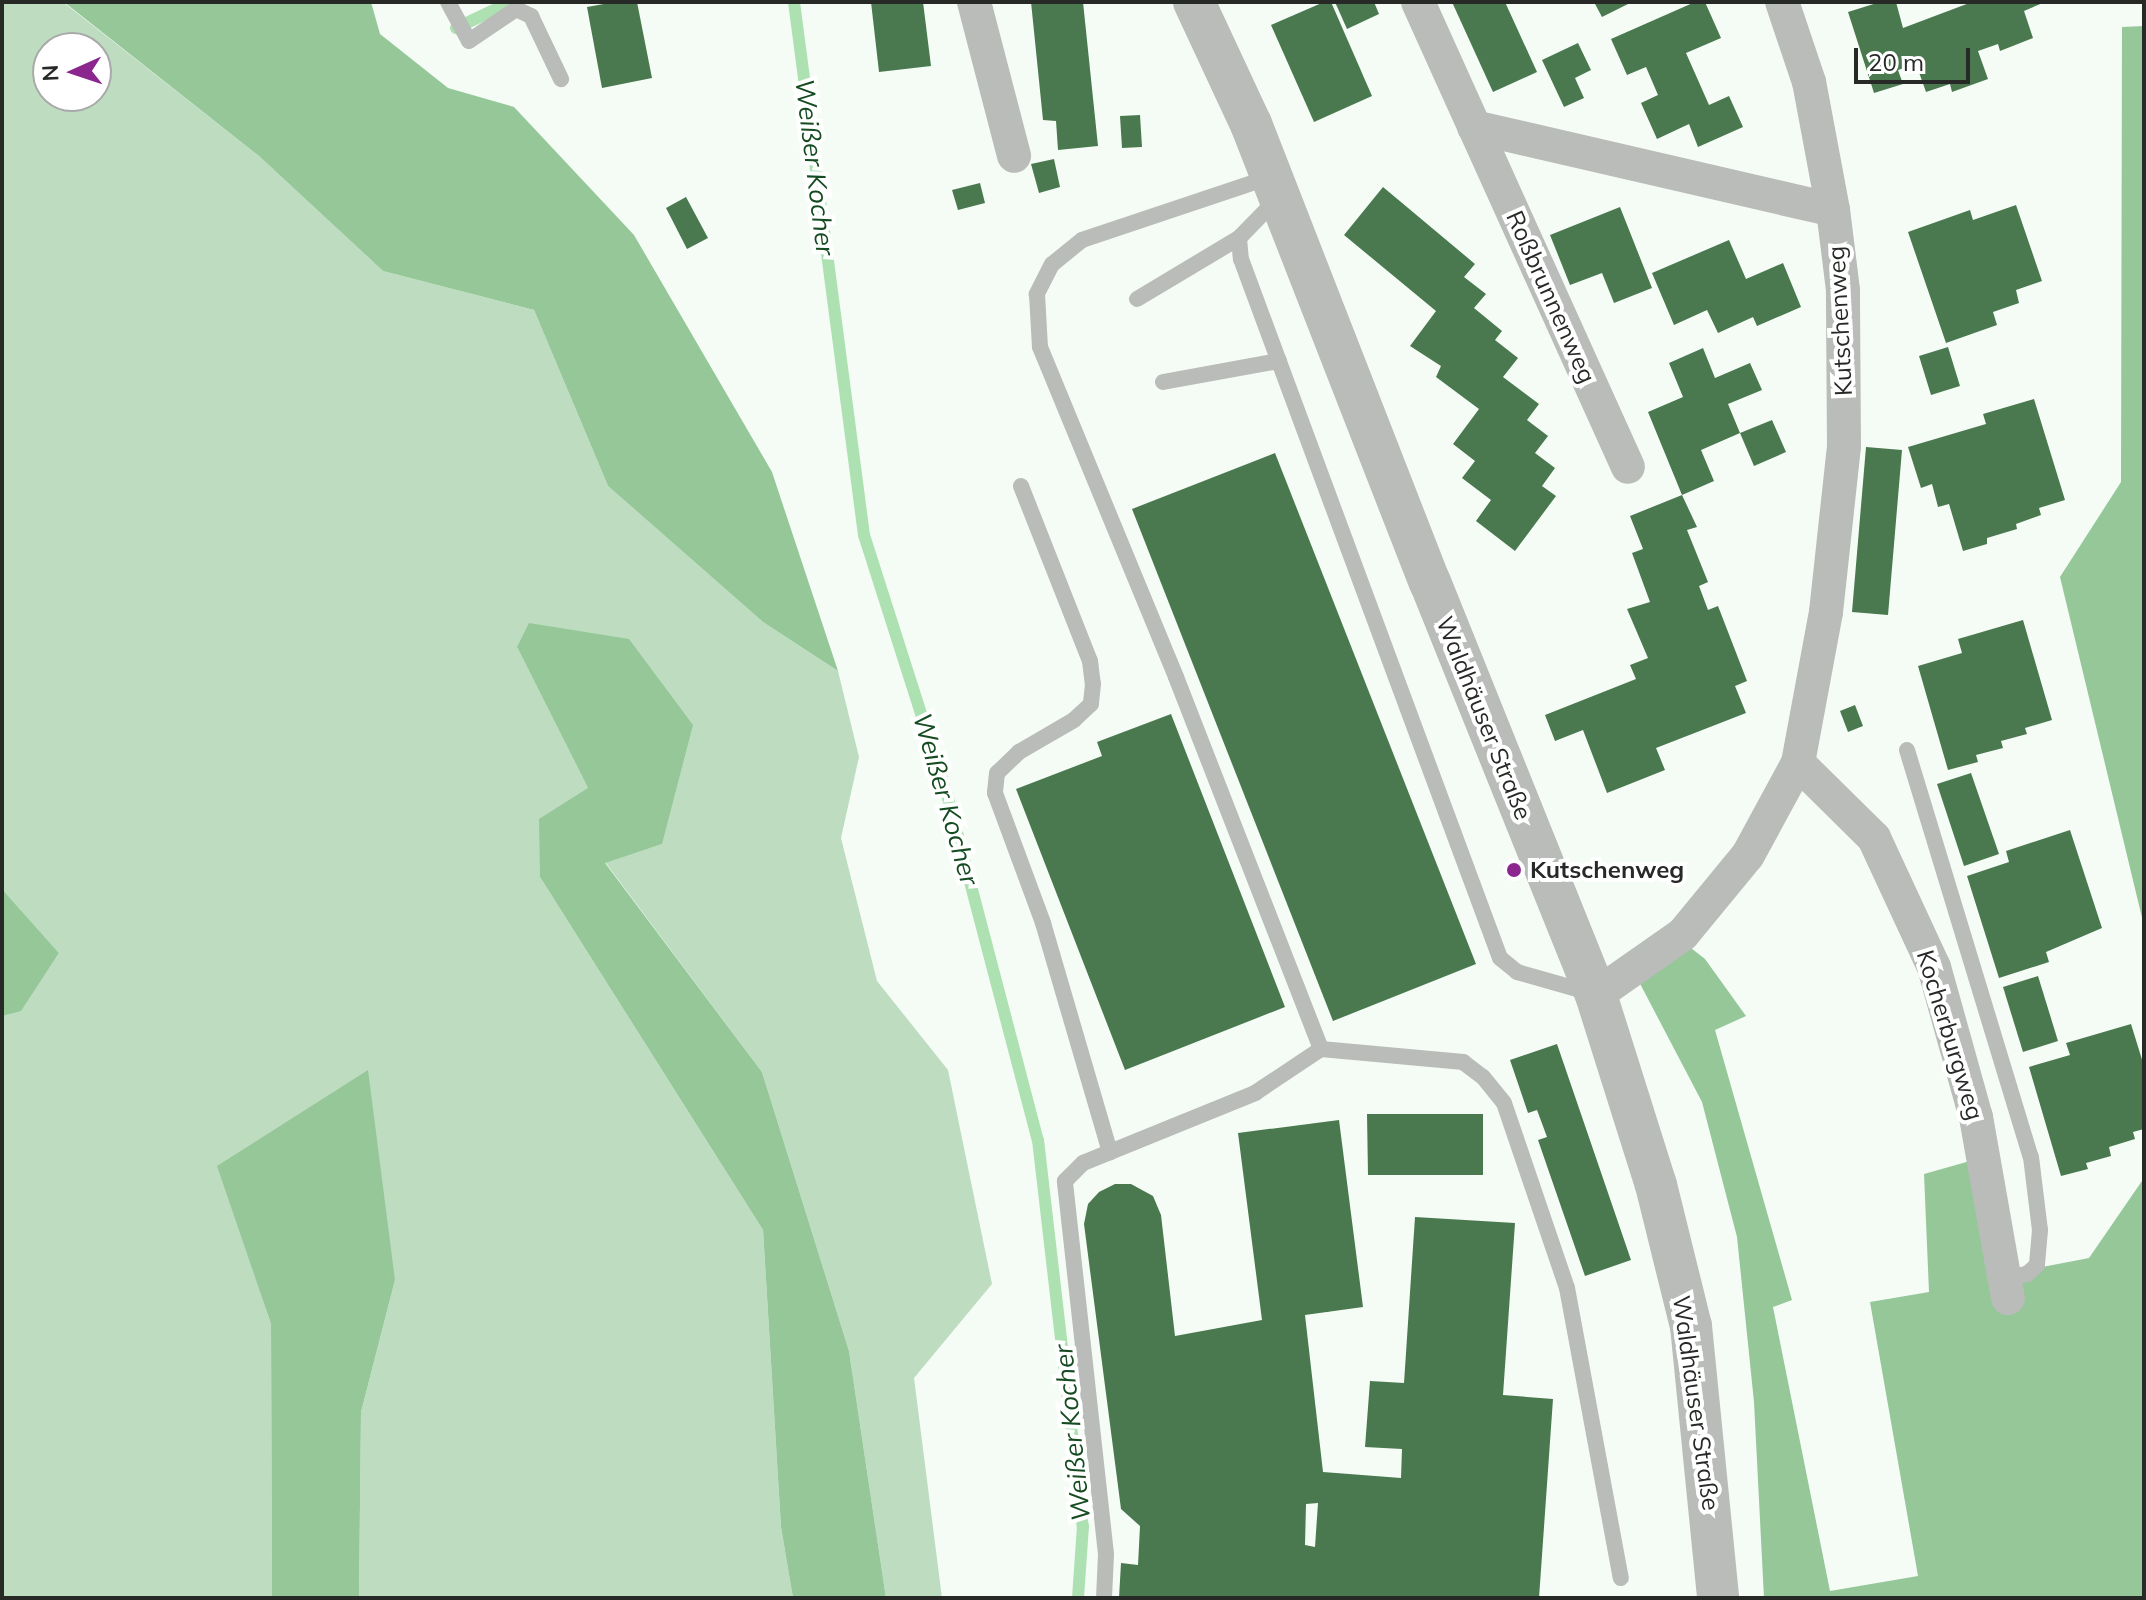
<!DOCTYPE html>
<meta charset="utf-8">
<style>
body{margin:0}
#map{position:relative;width:2146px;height:1600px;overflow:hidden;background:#f5fcf6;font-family:Mulish,sans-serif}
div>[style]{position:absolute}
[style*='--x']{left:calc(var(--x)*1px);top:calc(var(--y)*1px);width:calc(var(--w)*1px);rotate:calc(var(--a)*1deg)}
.green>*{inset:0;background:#beddc0}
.forest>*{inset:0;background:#95c799}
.stream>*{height:12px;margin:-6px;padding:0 6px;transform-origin:6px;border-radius:6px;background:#aee1b2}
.building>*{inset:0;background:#4a794f}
.service>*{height:16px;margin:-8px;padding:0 8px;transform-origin:8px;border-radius:8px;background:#b9bcb9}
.minor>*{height:34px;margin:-17px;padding:0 17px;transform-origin:17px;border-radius:17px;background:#b9bcb9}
.tertiary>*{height:42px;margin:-21px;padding:0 21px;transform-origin:21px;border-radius:21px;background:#b9bcb9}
.dots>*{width:22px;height:22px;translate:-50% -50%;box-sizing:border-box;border:4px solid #fff;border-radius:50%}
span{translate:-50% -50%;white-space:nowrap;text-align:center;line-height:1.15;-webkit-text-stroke:8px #fff;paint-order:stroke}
.street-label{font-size:24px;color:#272927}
.poi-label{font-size:24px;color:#272927;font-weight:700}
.left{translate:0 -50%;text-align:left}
.water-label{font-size:26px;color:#154b20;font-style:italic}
.frame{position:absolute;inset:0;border:4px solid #272927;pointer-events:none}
.north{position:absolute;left:32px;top:32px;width:80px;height:80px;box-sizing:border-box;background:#fff;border:2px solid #a9a9a9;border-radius:50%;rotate:267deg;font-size:22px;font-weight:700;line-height:32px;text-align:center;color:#272927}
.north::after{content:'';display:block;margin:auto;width:28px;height:36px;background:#8b268e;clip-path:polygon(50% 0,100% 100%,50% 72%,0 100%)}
.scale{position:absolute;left:1854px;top:48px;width:116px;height:36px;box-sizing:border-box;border:4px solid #272927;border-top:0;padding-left:10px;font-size:24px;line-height:28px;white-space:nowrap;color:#272927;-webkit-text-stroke:6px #fff;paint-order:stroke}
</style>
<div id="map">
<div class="green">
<i style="clip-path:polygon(evenodd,2px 2px,63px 2px,259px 156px,383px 271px,534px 310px,608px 486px,763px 622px,838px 671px,859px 757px,841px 838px,877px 981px,948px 1070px,992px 1284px,914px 1378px,942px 1598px,886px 1598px,849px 1351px,762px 1072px,605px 862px,662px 844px,517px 647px,588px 788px,540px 877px,763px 1230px,781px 1527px,793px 1598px,359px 1598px,361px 1412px,395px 1280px,218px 1166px,271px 1324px,272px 1598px,2px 1598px,2px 1016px,21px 1010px,59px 953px,2px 889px,2px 2px,48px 48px,96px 48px,96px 96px,48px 96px,48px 48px)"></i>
</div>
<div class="forest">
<i style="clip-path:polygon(64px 2px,371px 2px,380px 34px,448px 88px,514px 107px,634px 235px,772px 472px,838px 671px,763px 622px,608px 486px,534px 310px,383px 271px,259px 156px)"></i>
<i style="clip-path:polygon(2144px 26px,2144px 926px,2060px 577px,2121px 482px,2122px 27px)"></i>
<i style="clip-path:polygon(529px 623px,629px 639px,693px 725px,662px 844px,605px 863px,762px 1072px,849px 1351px,886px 1598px,793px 1598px,781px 1527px,763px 1230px,540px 877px,539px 819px,588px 788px,517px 647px)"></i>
<i style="clip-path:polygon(2px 889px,59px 953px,21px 1011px,2px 1016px)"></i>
<i style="clip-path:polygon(1682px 941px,1705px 959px,1746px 1016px,1715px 1030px,1792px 1300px,1773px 1307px,1830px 1591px,1918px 1576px,1870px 1302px,1929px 1292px,1924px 1174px,1970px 1161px,1991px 1277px,2089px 1258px,2144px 1178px,2144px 1598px,1764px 1598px,1754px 1402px,1737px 1237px,1702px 1102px,1636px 976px)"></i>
<i style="clip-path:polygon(368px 1070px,395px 1280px,361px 1412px,359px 1598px,272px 1598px,271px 1324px,217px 1166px)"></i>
</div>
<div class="stream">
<i style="--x:794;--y:2;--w:538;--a:82.52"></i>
<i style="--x:864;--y:535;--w:276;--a:72.3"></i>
<i style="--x:948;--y:798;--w:354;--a:75.3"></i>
<i style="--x:1038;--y:1140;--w:389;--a:83.4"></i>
<i style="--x:1083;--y:1526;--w:72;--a:94"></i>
<i style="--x:456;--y:28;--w:61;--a:-25.3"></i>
</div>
<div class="building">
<i style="clip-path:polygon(615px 2px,637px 2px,652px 78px,602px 88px,587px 7px)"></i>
<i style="clip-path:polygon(871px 2px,923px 2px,931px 66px,879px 72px)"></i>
<i style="clip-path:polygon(1031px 2px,1083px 2px,1098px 146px,1058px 150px,1056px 121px,1043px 120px)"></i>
<i style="clip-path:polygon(1324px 2px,1331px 2px,1372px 96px,1314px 122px,1271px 25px)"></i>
<i style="clip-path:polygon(1335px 2px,1374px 2px,1379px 14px,1347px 29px)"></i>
<i style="clip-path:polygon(1452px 2px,1505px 2px,1537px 72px,1493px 92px)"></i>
<i style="clip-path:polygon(1594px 2px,1632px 2px,1602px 17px)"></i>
<i style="clip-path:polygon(1695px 2px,1705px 2px,1721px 38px,1686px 53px,1709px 105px,1729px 96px,1743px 127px,1698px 147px,1689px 124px,1657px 139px,1641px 103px,1658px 95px,1646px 67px,1627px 75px,1611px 39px)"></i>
<i style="clip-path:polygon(1880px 2px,1896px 2px,1903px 28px,1972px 2px,2045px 2px,2024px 11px,2033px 38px,2000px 51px,1998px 44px,1978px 51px,1988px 79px,1952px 92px,1950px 84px,1926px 92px,1916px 64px,1898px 70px,1903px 84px,1874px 93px,1848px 12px)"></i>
<i style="clip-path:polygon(1578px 43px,1591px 70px,1575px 78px,1584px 98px,1564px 107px,1542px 60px)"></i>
<i style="clip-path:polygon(1140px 115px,1142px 147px,1122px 148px,1120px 116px)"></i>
<i style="clip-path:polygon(1054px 159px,1060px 187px,1039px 193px,1031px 164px)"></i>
<i style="clip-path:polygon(980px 183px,985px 203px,958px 210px,952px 190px)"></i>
<i style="clip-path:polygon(1383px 187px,1475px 264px,1464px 277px,1486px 294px,1474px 308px,1502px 331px,1495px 340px,1518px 358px,1503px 377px,1539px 404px,1527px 420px,1548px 436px,1535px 453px,1555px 468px,1542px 486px,1556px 496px,1515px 551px,1476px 521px,1491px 500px,1462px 478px,1475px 461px,1453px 444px,1479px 409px,1436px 377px,1441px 366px,1410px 346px,1436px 311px,1344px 235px)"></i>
<i style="clip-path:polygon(686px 197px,708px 238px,687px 249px,666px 208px)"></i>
<i style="clip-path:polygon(2016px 205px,2042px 281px,2016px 290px,2019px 303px,1993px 312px,1997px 325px,1946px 343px,1908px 232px,1970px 210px,1973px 220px)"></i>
<i style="clip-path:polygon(1620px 207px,1652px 288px,1614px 303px,1602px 273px,1570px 285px,1550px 235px)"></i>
<i style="clip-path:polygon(1729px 240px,1746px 279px,1783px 263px,1801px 307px,1757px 326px,1753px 317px,1718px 333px,1707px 310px,1674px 325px,1652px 273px)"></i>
<i style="clip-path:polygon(1948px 347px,1960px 386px,1931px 395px,1919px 356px)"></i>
<i style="clip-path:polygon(1703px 348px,1715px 378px,1750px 363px,1762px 390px,1728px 404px,1740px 433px,1701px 450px,1714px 481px,1682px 495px,1648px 412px,1683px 397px,1669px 363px)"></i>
<i style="clip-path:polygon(2034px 399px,2065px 500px,2039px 508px,2041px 515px,2016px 524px,2017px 529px,1987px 538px,1987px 544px,1963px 551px,1949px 504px,1938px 507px,1932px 484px,1921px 488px,1908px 447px,1986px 424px,1983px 414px)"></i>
<i style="clip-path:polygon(1772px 420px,1786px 452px,1754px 466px,1740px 433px)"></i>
<i style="clip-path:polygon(1866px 447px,1902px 450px,1888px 615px,1852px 612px)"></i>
<i style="clip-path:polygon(1275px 453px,1476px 964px,1333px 1021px,1132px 509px)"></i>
<i style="clip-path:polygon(1682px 495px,1697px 527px,1687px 530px,1708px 582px,1699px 586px,1708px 610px,1718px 606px,1747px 681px,1735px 686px,1746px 713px,1656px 748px,1665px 770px,1607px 793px,1583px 730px,1555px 741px,1545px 715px,1636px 679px,1630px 665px,1648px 658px,1627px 609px,1650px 602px,1632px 553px,1643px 549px,1630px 516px)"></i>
<i style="clip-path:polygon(2023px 620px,2052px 720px,2025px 728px,2027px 734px,2001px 741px,2003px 748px,1976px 755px,1978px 762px,1948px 770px,1918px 666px,1962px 653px,1958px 639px)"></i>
<i style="clip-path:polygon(1855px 705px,1863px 726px,1848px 732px,1840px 711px)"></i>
<i style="clip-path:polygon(1171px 714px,1285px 1007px,1125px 1070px,1016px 789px,1102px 756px,1097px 742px)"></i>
<i style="clip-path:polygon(1971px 773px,1999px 854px,1964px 866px,1937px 784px)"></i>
<i style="clip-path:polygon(2070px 830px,2102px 928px,2046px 952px,2049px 962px,1999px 978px,1967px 876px,2009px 862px,2006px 851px)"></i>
<i style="clip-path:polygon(2038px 976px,2058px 1041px,2023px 1052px,2003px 987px)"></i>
<i style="clip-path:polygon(2131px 1024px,2144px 1066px,2144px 1129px,2133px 1132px,2135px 1139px,2109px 1147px,2111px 1156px,2086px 1163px,2088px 1169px,2061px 1176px,2029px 1067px,2070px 1055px,2066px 1043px)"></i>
<i style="clip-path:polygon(1557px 1044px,1631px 1260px,1585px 1276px,1538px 1140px,1547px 1137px,1537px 1110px,1528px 1113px,1510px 1060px)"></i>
<i style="clip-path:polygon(1367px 1114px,1483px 1114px,1483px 1175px,1368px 1175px)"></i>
<i style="clip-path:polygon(evenodd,1339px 1120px,1363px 1307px,1305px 1315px,1323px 1472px,1401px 1478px,1402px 1449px,1365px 1447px,1370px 1381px,1404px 1383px,1415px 1217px,1515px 1223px,1503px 1395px,1553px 1399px,1539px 1598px,1119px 1598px,1121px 1563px,1138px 1565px,1140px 1526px,1121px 1509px,1084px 1224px,1088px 1204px,1099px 1192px,1115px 1184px,1131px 1184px,1153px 1196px,1161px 1215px,1175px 1336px,1262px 1320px,1238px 1133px,1339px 1120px,1318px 1503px,1315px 1547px,1305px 1545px,1306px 1504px,1318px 1503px)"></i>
</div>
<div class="service">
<i style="--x:448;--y:2;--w:44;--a:61.7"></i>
<i style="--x:469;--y:41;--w:57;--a:-34.2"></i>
<i style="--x:516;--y:9;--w:17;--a:25"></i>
<i style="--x:531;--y:16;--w:70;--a:64.5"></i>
<i style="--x:1270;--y:177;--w:198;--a:161.5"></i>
<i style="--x:1082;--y:240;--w:38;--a:141"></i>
<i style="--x:1052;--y:264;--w:34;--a:117"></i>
<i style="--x:1037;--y:294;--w:53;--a:86.8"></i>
<i style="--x:1040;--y:347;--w:357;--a:67.6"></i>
<i style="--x:1176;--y:677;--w:399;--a:68.7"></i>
<i style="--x:1278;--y:198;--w:56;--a:134.3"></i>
<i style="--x:1239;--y:238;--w:21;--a:85"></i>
<i style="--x:1241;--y:259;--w:745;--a:69.67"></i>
<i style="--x:1500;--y:958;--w:22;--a:39"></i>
<i style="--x:1517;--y:972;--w:77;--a:15.8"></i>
<i style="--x:1137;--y:299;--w:119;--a:-30.9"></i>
<i style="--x:1163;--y:382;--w:118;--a:-10.3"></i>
<i style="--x:1021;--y:486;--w:188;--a:68.5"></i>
<i style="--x:1090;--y:661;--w:23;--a:83"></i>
<i style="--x:1093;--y:684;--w:20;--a:96"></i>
<i style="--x:1091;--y:704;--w:23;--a:137"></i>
<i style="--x:1074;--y:720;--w:64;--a:149.8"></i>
<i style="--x:1019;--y:752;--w:30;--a:136"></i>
<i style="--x:997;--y:773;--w:20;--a:96"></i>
<i style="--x:995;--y:793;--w:139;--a:69.7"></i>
<i style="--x:1043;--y:923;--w:239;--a:73.7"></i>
<i style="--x:1907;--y:750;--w:425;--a:73.1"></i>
<i style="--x:2031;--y:1157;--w:74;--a:83"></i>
<i style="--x:2040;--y:1230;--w:35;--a:95"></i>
<i style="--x:2037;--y:1265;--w:13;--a:138"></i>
<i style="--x:2027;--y:1274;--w:22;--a:170"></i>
<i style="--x:1104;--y:1598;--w:44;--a:-87.4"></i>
<i style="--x:1106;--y:1554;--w:375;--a:-96.3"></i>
<i style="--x:1065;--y:1181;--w:25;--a:-45"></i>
<i style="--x:1083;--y:1163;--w:186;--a:-22.1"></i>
<i style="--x:1255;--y:1093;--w:79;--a:-33.7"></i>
<i style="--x:1321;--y:1049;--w:143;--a:5.2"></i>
<i style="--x:1463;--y:1062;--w:25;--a:37"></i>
<i style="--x:1483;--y:1077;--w:33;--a:51"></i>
<i style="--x:1504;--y:1103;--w:195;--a:71.2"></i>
<i style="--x:1567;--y:1288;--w:295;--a:79.5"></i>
</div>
<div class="minor">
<i style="--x:974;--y:2;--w:159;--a:75.4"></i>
<i style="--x:1418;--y:2;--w:510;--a:65.7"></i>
<i style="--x:1474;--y:127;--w:368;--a:13"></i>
<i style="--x:1798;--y:763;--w:107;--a:44.6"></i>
<i style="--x:1874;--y:838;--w:142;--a:65.1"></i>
<i style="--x:1934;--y:967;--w:156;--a:74.4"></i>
<i style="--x:1976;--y:1117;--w:184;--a:80"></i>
<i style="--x:1596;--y:995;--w:106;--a:-35"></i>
<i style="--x:1683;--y:934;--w:102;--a:-50.6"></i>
<i style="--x:1748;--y:855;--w:105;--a:-61.5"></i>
<i style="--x:1798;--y:763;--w:154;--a:-79.5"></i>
<i style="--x:1826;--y:612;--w:167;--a:-83.8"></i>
<i style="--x:1844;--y:446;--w:156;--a:-90.4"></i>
<i style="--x:1843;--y:290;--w:81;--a:-97.1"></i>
<i style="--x:1833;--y:210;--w:130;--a:-100.6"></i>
<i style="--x:1809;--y:82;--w:84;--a:-108.6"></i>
</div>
<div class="tertiary">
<i style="--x:1194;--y:2;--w:135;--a:65"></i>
<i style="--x:1251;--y:124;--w:492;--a:68.7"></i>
<i style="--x:1430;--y:582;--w:445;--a:68.1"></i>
<i style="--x:1596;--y:995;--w:199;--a:72.5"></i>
<i style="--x:1656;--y:1185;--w:145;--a:76.1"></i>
<i style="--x:1691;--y:1326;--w:273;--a:84.3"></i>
</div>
<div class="dots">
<i style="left:1514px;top:870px;background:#8b268e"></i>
</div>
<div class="street-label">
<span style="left:1551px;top:297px;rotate:66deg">Roßbrunnenweg</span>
<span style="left:1840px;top:321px;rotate:-93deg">Kutschenweg</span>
<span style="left:1484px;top:718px;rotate:68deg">Waldhäuser Straße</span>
<span style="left:1950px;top:1035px;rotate:73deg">Kocherburgweg</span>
<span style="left:1696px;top:1403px;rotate:82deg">Waldhäuser Straße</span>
</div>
<div class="poi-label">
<span class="left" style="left:1530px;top:870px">Kutschenweg</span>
</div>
<div class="water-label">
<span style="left:815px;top:167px;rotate:83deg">Weißer Kocher</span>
<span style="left:946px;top:799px;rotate:74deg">Weißer Kocher</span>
<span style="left:1072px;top:1433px;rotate:-96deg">Weißer Kocher</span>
</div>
<div class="frame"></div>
<div class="north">N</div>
<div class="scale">20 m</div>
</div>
